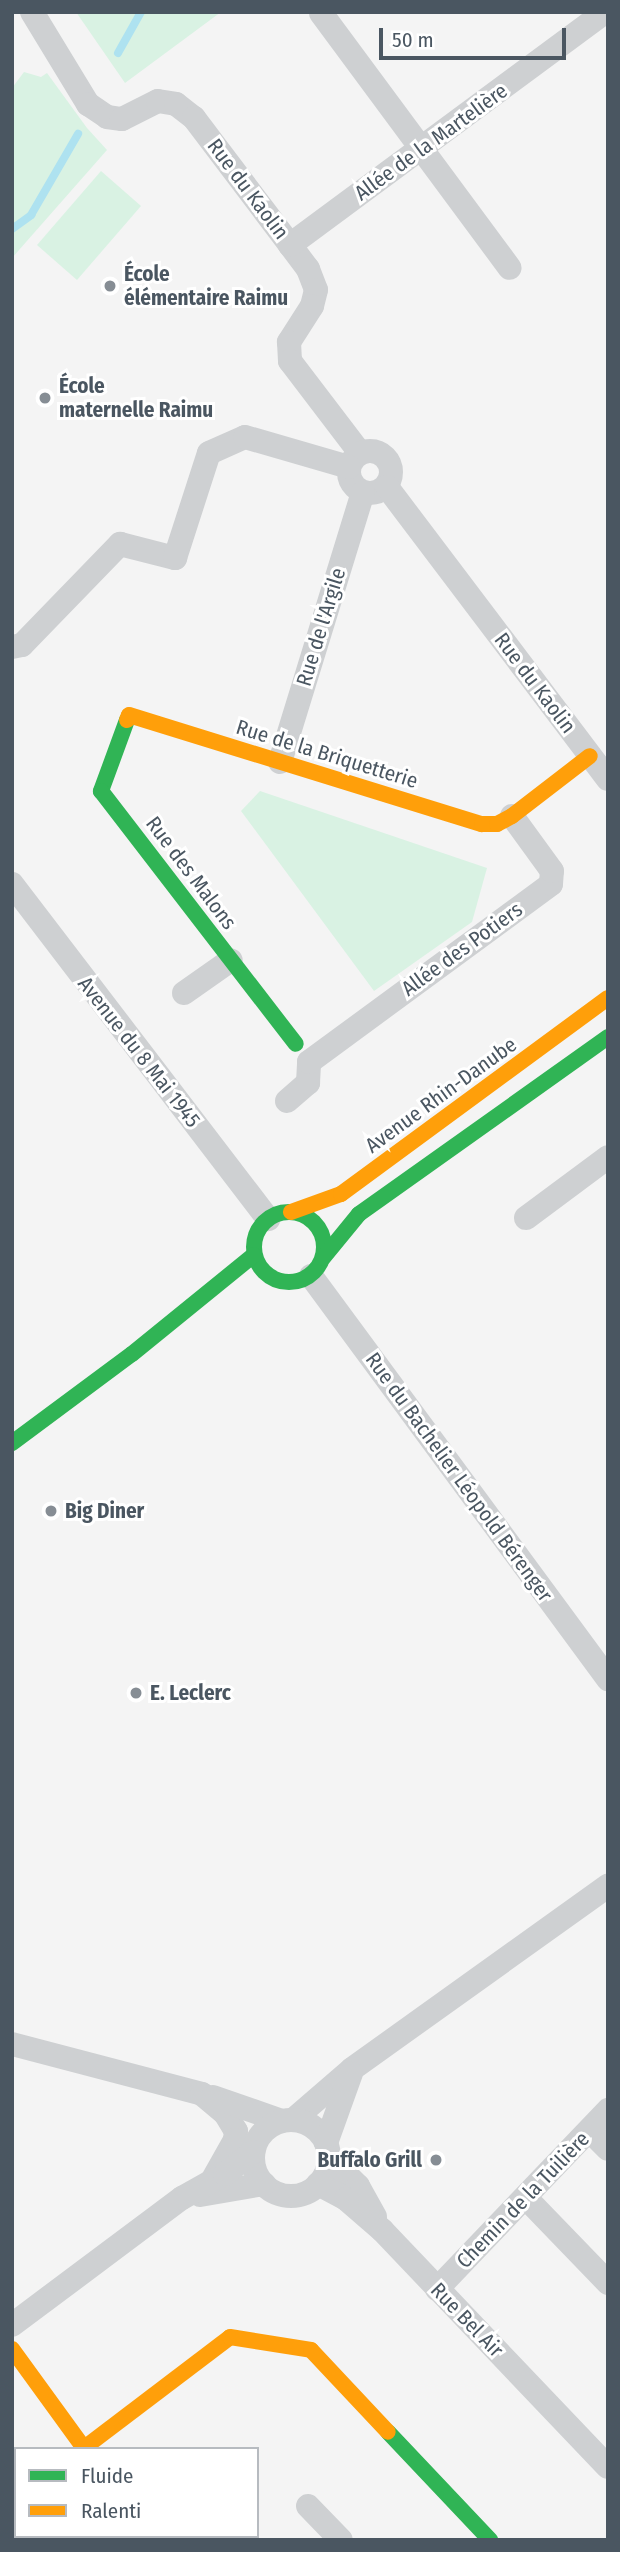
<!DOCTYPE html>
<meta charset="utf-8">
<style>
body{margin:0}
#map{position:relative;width:620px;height:2552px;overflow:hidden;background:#f4f4f4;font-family:"Fira Sans Condensed",sans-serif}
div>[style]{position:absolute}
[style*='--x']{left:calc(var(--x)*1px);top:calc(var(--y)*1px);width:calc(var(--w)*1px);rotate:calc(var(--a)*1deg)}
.green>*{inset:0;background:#d9f2e3}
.stream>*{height:8px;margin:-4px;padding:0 4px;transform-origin:4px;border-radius:4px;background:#aee2f0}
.street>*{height:24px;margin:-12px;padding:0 12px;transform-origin:12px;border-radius:12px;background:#ced0d2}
.street>.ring{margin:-12px;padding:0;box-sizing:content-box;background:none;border:24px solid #ced0d2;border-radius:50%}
.fast>*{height:16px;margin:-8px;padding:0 8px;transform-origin:8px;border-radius:8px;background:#30b455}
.fast>.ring{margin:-8px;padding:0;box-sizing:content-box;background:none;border:16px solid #30b455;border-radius:50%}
.slow>*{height:16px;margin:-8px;padding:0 8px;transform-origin:8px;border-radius:8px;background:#ff9f0a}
.dots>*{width:19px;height:19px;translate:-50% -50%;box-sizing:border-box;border:4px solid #fff;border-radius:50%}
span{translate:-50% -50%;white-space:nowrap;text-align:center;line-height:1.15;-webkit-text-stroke:6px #fff;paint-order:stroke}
.street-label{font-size:21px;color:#4a5661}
.poi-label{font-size:21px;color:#4a5661;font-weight:700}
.left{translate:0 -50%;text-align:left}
.right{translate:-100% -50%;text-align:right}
.frame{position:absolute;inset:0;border:14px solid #4a5661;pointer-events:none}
.legend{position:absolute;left:14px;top:2447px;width:245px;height:91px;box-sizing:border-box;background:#fff;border:2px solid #b7bbc0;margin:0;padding:9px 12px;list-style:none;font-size:21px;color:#4a5661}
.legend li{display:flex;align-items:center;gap:14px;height:35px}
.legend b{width:35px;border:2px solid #b7bbc0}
.scale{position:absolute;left:379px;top:28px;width:187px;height:32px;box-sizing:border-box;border:4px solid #4a5661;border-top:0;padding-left:9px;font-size:21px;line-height:24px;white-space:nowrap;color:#4a5661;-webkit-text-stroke:5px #fff;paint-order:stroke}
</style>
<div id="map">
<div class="green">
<i style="clip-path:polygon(76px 12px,221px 12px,125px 83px)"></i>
<i style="clip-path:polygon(24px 72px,41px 77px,47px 73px,87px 128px,107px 150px,12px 258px,12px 88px)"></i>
<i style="clip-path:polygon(101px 171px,141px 206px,77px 280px,37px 245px)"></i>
<i style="clip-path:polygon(260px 791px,487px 868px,472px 922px,374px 991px,241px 811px)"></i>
</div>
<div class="stream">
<i style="--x:118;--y:53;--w:47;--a:-60.7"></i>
<i style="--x:12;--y:229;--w:24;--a:-36"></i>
<i style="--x:31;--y:215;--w:94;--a:-59.9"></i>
</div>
<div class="street">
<i style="--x:32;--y:12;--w:108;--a:58.7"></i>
<i style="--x:88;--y:104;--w:23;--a:34"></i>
<i style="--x:107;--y:117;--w:15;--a:8"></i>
<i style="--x:122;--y:119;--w:40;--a:-26.6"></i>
<i style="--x:158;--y:101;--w:18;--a:9"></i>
<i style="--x:176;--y:104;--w:23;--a:38"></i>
<i style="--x:194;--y:118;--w:159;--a:52.9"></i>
<i style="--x:290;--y:245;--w:30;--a:53"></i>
<i style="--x:308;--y:269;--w:22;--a:69"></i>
<i style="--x:316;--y:290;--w:16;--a:104"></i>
<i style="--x:312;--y:306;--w:43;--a:122.6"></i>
<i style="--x:289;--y:342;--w:19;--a:87"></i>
<i style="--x:290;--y:361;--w:116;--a:52.7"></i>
<i style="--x:321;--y:13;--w:317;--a:53.5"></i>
<i style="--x:290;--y:245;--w:392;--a:-36.5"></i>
<i class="ring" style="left:349px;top:451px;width:18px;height:18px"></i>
<i style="--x:387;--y:487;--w:366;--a:52.9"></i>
<i style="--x:12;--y:647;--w:10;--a:-11"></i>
<i style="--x:22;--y:645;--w:141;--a:-45.9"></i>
<i style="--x:120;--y:544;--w:57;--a:14.3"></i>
<i style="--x:175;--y:558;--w:110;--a:-72.1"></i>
<i style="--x:209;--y:453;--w:39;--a:-24"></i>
<i style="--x:245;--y:437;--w:108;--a:16.1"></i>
<i style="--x:280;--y:762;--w:282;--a:-72.9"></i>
<i style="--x:12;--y:884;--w:422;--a:52.6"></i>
<i style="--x:184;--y:993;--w:57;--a:-35.1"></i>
<i style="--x:287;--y:1101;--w:28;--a:-41"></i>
<i style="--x:308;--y:1083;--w:21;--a:-87"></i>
<i style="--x:309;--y:1062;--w:300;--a:-36.3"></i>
<i style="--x:551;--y:884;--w:13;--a:-86"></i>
<i style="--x:552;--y:871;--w:68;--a:-126"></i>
<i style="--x:526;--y:1218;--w:102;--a:-36.6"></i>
<i style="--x:311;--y:1276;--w:501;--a:53.61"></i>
<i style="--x:12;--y:2044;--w:196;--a:14.7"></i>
<i style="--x:202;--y:2094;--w:30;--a:40"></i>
<i style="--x:225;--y:2113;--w:21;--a:59"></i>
<i style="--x:236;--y:2131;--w:9;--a:96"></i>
<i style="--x:235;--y:2140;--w:45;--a:119.4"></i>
<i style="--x:213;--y:2097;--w:73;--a:19.2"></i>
<i style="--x:293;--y:2120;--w:78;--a:-40.8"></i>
<i style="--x:352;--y:2069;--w:315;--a:-35.6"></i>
<i class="ring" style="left:253px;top:2120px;width:52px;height:52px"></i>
<i style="--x:590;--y:2131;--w:25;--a:45"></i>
<i style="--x:326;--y:2143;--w:74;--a:-70.3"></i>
<i style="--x:329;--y:2157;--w:41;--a:45"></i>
<i style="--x:358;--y:2186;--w:35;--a:61"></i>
<i style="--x:318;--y:2184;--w:32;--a:28"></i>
<i style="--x:346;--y:2199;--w:48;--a:40.7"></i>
<i style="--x:382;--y:2230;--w:327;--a:46.4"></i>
<i style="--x:200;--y:2195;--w:65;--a:-9.8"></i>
<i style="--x:526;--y:2198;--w:118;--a:46"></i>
<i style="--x:437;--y:2289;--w:248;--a:-46.3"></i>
<i style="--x:12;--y:2325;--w:212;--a:-36.8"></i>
<i style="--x:182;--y:2198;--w:49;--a:-29.2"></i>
<i style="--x:225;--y:2174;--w:36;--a:-38"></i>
<i style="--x:308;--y:2506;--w:47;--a:45.9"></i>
<i style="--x:83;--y:2540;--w:4;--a:-76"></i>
</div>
<div class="fast">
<i style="--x:127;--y:720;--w:76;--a:110.1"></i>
<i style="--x:101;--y:791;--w:319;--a:52.4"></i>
<i class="ring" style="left:254px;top:1212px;width:54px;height:54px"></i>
<i style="--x:323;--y:1258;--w:57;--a:-50.7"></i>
<i style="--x:359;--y:1214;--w:305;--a:-35.4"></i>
<i style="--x:12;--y:1443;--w:149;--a:-36.6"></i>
<i style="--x:132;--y:1354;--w:157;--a:-39.1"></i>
<i style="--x:388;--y:2432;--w:149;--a:46.6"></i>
</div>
<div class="slow">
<i style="--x:127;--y:720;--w:5;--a:-68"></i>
<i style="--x:129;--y:715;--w:369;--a:17.2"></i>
<i style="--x:482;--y:824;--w:15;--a:0"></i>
<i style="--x:497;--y:824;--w:17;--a:-28"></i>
<i style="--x:512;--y:816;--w:98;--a:-37.6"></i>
<i style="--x:291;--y:1212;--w:53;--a:-19.8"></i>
<i style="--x:341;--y:1194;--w:331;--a:-36.3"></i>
<i style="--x:12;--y:2349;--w:122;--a:54"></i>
<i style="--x:84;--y:2448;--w:183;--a:-37.2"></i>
<i style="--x:230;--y:2337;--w:82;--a:9.1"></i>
<i style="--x:311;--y:2350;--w:112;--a:46.8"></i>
</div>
<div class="dots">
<i style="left:110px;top:286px;background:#868d94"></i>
<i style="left:45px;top:398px;background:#868d94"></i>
<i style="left:51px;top:1511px;background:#868d94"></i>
<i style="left:136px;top:1693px;background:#868d94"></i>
<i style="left:436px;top:2160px;background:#868d94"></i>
</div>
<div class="street-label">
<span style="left:431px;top:142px;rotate:-36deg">Allée de la Martelière</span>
<span style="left:248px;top:189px;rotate:53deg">Rue du Kaolin</span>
<span style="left:321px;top:627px;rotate:-73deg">Rue de l'Argile</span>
<span style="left:535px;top:683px;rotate:53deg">Rue du Kaolin</span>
<span style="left:327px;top:754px;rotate:17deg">Rue de la Briquetterie</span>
<span style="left:191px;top:873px;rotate:53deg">Rue des Malons</span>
<span style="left:462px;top:949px;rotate:-36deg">Allée des Potiers</span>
<span style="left:139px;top:1052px;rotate:52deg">Avenue du 8 Mai 1945</span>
<span style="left:441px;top:1095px;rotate:-36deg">Avenue Rhin-Danube</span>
<span style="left:459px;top:1477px;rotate:54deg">Rue du Bachelier Léopold Bérenger</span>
<span style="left:523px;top:2200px;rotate:-46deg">Chemin de la Tuilière</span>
<span style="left:467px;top:2320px;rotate:46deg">Rue Bel Air</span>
</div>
<div class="poi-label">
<span class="left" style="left:124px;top:286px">École<br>élémentaire Raimu</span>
<span class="left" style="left:59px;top:398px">École<br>maternelle Raimu</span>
<span class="left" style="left:65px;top:1511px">Big Diner</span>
<span class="left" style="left:150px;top:1693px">E. Leclerc</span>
<span class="right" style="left:422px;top:2160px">Buffalo Grill</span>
</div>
<div class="frame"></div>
<ul class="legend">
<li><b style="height:9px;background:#30b455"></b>Fluide</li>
<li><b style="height:9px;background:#ff9f0a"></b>Ralenti</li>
</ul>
<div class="scale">50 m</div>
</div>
